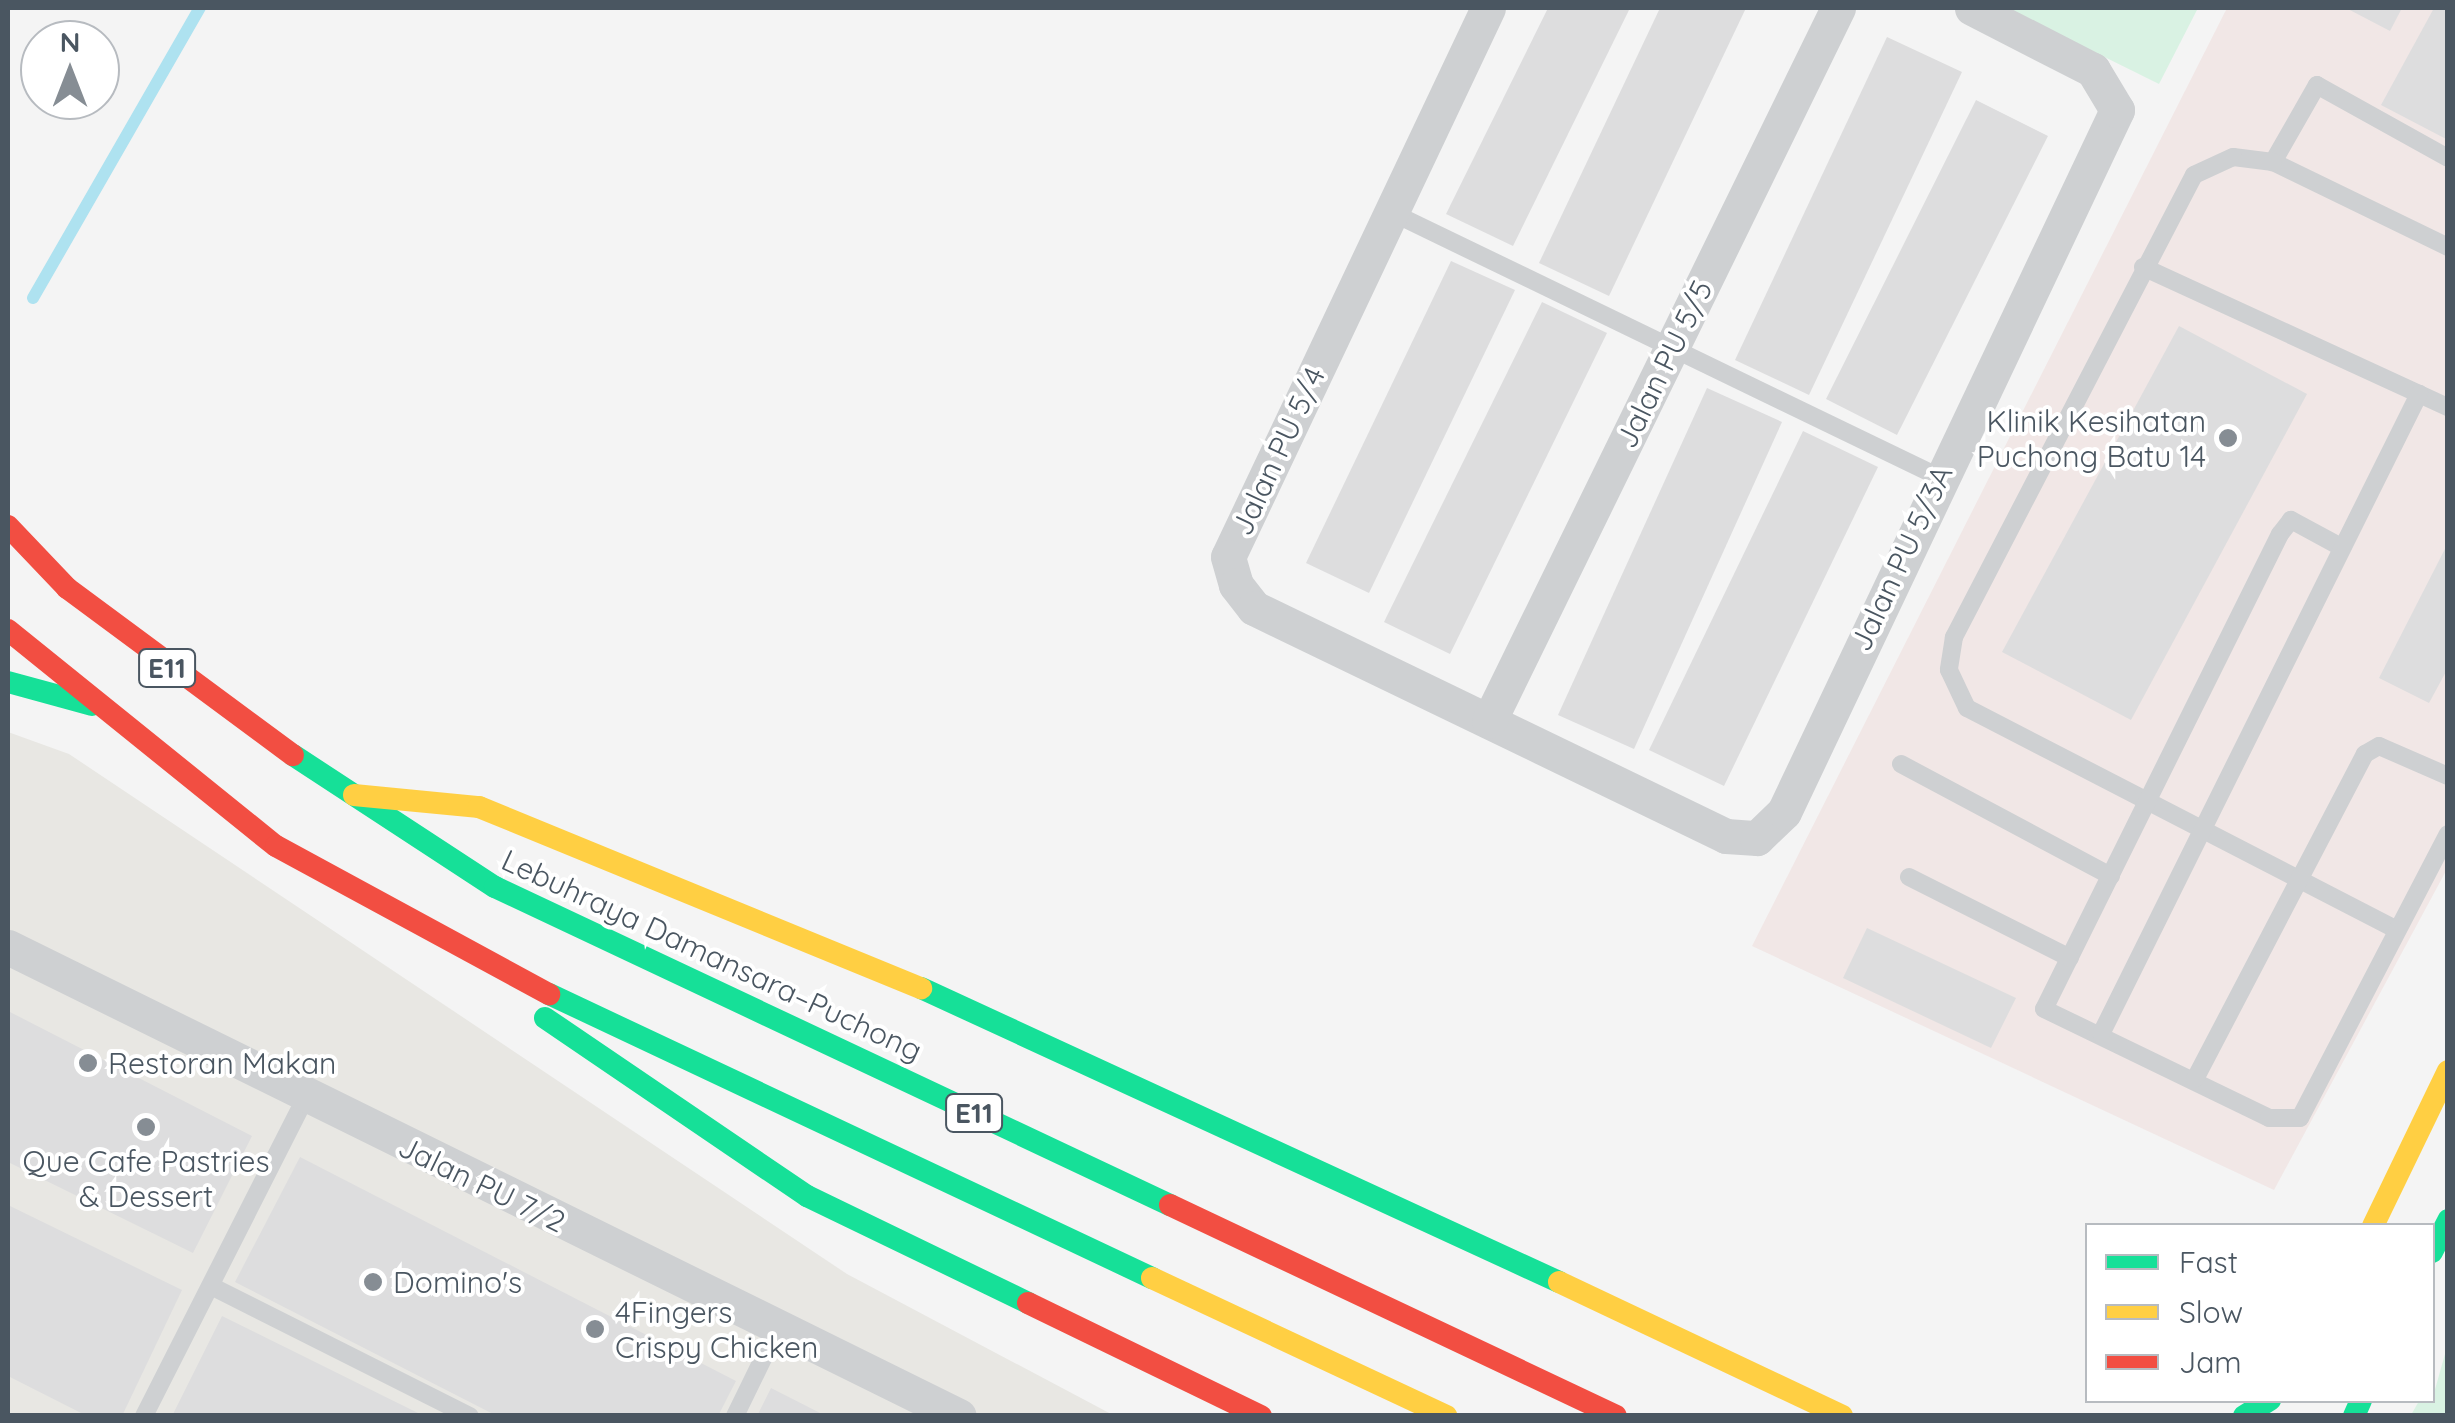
<!DOCTYPE html>
<meta charset="utf-8">
<style>
body{margin:0}
#map{position:relative;width:2455px;height:1423px;overflow:hidden;background:#f4f4f4;font-family:Quicksand,sans-serif}
div>[style]{position:absolute}
[style*='--x']{left:calc(var(--x)*1px);top:calc(var(--y)*1px);width:calc(var(--w)*1px);rotate:calc(var(--a)*1deg)}
.commercial>*{inset:0;background:#e8e7e3}
.medical>*{inset:0;background:#f1e7e6}
.green>*{inset:0;background:#d9f2e3}
.stream>*{height:12px;margin:-6px;padding:0 6px;transform-origin:6px;border-radius:6px;background:#aee2f0}
.building>*{inset:0;background:#ddddde}
.lane>*{height:18px;margin:-9px;padding:0 9px;transform-origin:9px;border-radius:9px;background:#ced0d2}
.street>*{height:35px;margin:-17.5px;padding:0 17.5px;transform-origin:17.5px;border-radius:17.5px;background:#ced0d2}
.fast>*{height:22px;margin:-11px;padding:0 11px;transform-origin:11px;border-radius:11px;background:#16e098}
.slow>*{height:22px;margin:-11px;padding:0 11px;transform-origin:11px;border-radius:11px;background:#ffcf43}
.jam>*{height:22px;margin:-11px;padding:0 11px;transform-origin:11px;border-radius:11px;background:#f24e42}
.dots>*{width:28px;height:28px;translate:-50% -50%;box-sizing:border-box;border:5px solid #fff;border-radius:50%}
span{translate:-50% -50%;white-space:nowrap;text-align:center;line-height:1.15;-webkit-text-stroke:8px #fff;paint-order:stroke}
.shield-label span{padding:2px 8px;background:#fff;border:2px solid;border-radius:8px;-webkit-text-stroke-width:0}
.shield-label{font-size:28px;color:#4a5661;font-weight:700}
.street-label{font-size:30px;color:#4a5661}
.poi-label{font-size:30px;color:#4a5661}
.right{translate:-100% -50%;text-align:right}
.left{translate:0 -50%;text-align:left}
.frame{position:absolute;inset:0;border:10px solid #4a5661;pointer-events:none}
.legend{position:absolute;left:2085px;top:1223px;width:350px;height:180px;box-sizing:border-box;background:#fff;border:2px solid #b7bbc0;margin:0;padding:12px 18px;list-style:none;font-size:30px;color:#4a5661}
.legend li{display:flex;align-items:center;gap:20px;height:50px}
.legend b{width:50px;border:2px solid #b7bbc0}
.north{position:absolute;left:20px;top:20px;width:100px;height:100px;box-sizing:border-box;background:#fff;border:2px solid #b7bbc0;border-radius:50%;rotate:0deg;font-size:28px;font-weight:700;line-height:40px;text-align:center;color:#4a5661}
.north::after{content:'';display:block;margin:auto;width:35px;height:45px;background:#868d94;clip-path:polygon(50% 0,100% 100%,50% 72%,0 100%)}
</style>
<div id="map">
<div class="commercial">
<i style="clip-path:polygon(8px 732px,69px 754px,847px 1274px,1113px 1415px,8px 1415px)"></i>
</div>
<div class="medical">
<i style="clip-path:polygon(2227px 8px,2447px 8px,2447px 869px,2274px 1190px,1752px 946px)"></i>
</div>
<div class="green">
<i style="clip-path:polygon(2006px 8px,2198px 8px,2159px 84px)"></i>
<i style="clip-path:polygon(2447px 1347px,2447px 1415px,2411px 1415px,2419px 1401px,2432px 1400px)"></i>
</div>
<div class="stream">
<i style="--x:33;--y:298;--w:335;--a:-60.1"></i>
</div>
<div class="building">
<i style="clip-path:polygon(1548px 8px,1630px 8px,1513px 246px,1446px 214px)"></i>
<i style="clip-path:polygon(1660px 8px,1746px 8px,1609px 296px,1539px 263px)"></i>
<i style="clip-path:polygon(2346px 8px,2402px 8px,2390px 31px)"></i>
<i style="clip-path:polygon(2434px 8px,2448px 8px,2448px 140px,2381px 105px)"></i>
<i style="clip-path:polygon(1887px 37px,1962px 72px,1809px 395px,1735px 360px)"></i>
<i style="clip-path:polygon(1976px 100px,2048px 136px,1897px 435px,1826px 399px)"></i>
<i style="clip-path:polygon(1451px 261px,1515px 290px,1369px 593px,1306px 563px)"></i>
<i style="clip-path:polygon(1542px 302px,1607px 333px,1450px 654px,1384px 622px)"></i>
<i style="clip-path:polygon(2179px 326px,2307px 394px,2131px 720px,2002px 652px)"></i>
<i style="clip-path:polygon(1707px 388px,1782px 422px,1634px 749px,1558px 715px)"></i>
<i style="clip-path:polygon(1803px 431px,1878px 467px,1724px 786px,1649px 750px)"></i>
<i style="clip-path:polygon(2448px 543px,2448px 668px,2429px 703px,2379px 678px)"></i>
<i style="clip-path:polygon(1867px 928px,2016px 998px,1991px 1048px,1843px 978px)"></i>
<i style="clip-path:polygon(8px 1011px,252px 1136px,193px 1253px,8px 1162px)"></i>
<i style="clip-path:polygon(300px 1157px,736px 1381px,718px 1416px,497px 1416px,235px 1282px)"></i>
<i style="clip-path:polygon(8px 1205px,182px 1290px,122px 1416px,87px 1416px,8px 1376px)"></i>
<i style="clip-path:polygon(222px 1316px,424px 1416px,172px 1416px)"></i>
<i style="clip-path:polygon(771px 1388px,826px 1416px,757px 1416px)"></i>
</div>
<div class="lane">
<i style="--x:2448;--y:158;--w:150;--a:-150.9"></i>
<i style="--x:2317;--y:85;--w:89;--a:119.7"></i>
<i style="--x:2273;--y:162;--w:195;--a:25.9"></i>
<i style="--x:2273;--y:162;--w:40;--a:-172.9"></i>
<i style="--x:2233;--y:157;--w:43;--a:155.2"></i>
<i style="--x:2194;--y:175;--w:521;--a:117.45"></i>
<i style="--x:1954;--y:637;--w:33;--a:99"></i>
<i style="--x:1949;--y:670;--w:42;--a:64.7"></i>
<i style="--x:1967;--y:708;--w:483;--a:27.3"></i>
<i style="--x:1391;--y:212;--w:609;--a:25.81"></i>
<i style="--x:2143;--y:267;--w:336;--a:24.7"></i>
<i style="--x:2341;--y:547;--w:57;--a:-151.6"></i>
<i style="--x:2291;--y:520;--w:18;--a:128"></i>
<i style="--x:2280;--y:534;--w:530;--a:116.42"></i>
<i style="--x:2044;--y:1009;--w:250;--a:25.8"></i>
<i style="--x:2269;--y:1118;--w:31;--a:0"></i>
<i style="--x:2300;--y:1118;--w:320;--a:-62.5"></i>
<i style="--x:1901;--y:764;--w:238;--a:28.1"></i>
<i style="--x:1909;--y:877;--w:180;--a:26.7"></i>
<i style="--x:2101;--y:1034;--w:715;--a:-63.58"></i>
<i style="--x:2195;--y:1079;--w:367;--a:-62.4"></i>
<i style="--x:2365;--y:754;--w:16;--a:-30"></i>
<i style="--x:2379;--y:746;--w:75;--a:23.5"></i>
<i style="--x:211;--y:1286;--w:290;--a:26.7"></i>
<i style="--x:144;--y:1416;--w:356;--a:-63.1"></i>
<i style="--x:735;--y:1416;--w:98;--a:-64"></i>
</div>
<div class="street">
<i style="--x:1488;--y:8;--w:607;--a:115.34"></i>
<i style="--x:1228;--y:557;--w:29;--a:74"></i>
<i style="--x:1236;--y:585;--w:29;--a:52"></i>
<i style="--x:1254;--y:608;--w:524;--a:25.78"></i>
<i style="--x:1726;--y:836;--w:31;--a:4"></i>
<i style="--x:1757;--y:838;--w:37;--a:-44"></i>
<i style="--x:1784;--y:812;--w:777;--a:-64.62"></i>
<i style="--x:2117;--y:110;--w:47;--a:-121"></i>
<i style="--x:2093;--y:70;--w:136;--a:-152.9"></i>
<i style="--x:1489;--y:721;--w:794;--a:-63.92"></i>
<i style="--x:8;--y:947;--w:1060;--a:26.25"></i>
</div>
<div class="fast">
<i style="--x:8;--y:682;--w:87;--a:15.3"></i>
<i style="--x:293;--y:755;--w:241;--a:33.2"></i>
<i style="--x:495;--y:887;--w:746;--a:25.23"></i>
<i style="--x:921;--y:988;--w:702;--a:24.74"></i>
<i style="--x:549;--y:994;--w:667;--a:25.22"></i>
<i style="--x:545;--y:1018;--w:317;--a:34.2"></i>
<i style="--x:807;--y:1196;--w:246;--a:25.8"></i>
<i style="--x:2432;--y:1252;--w:36;--a:-63"></i>
<i style="--x:2244;--y:1416;--w:31;--a:-32"></i>
<i style="--x:2354;--y:1416;--w:17;--a:-66"></i>
</div>
<div class="slow">
<i style="--x:354;--y:795;--w:126;--a:5.5"></i>
<i style="--x:479;--y:807;--w:478;--a:22.3"></i>
<i style="--x:2373;--y:1226;--w:172;--a:-64.2"></i>
<i style="--x:1152;--y:1278;--w:325;--a:25.1"></i>
<i style="--x:1559;--y:1282;--w:313;--a:25.3"></i>
</div>
<div class="jam">
<i style="--x:8;--y:526;--w:86;--a:46.4"></i>
<i style="--x:67;--y:588;--w:281;--a:36.5"></i>
<i style="--x:8;--y:630;--w:344;--a:38.9"></i>
<i style="--x:276;--y:846;--w:311;--a:28.5"></i>
<i style="--x:1170;--y:1205;--w:493;--a:25.3"></i>
<i style="--x:1028;--y:1303;--w:259;--a:25.9"></i>
</div>
<div class="dots">
<i style="left:2228px;top:438px;background:#868d94"></i>
<i style="left:88px;top:1063px;background:#868d94"></i>
<i style="left:146px;top:1127px;background:#868d94"></i>
<i style="left:373px;top:1282px;background:#868d94"></i>
<i style="left:595px;top:1329px;background:#868d94"></i>
</div>
<div class="shield-label">
<span style="left:167px;top:668px">E11</span>
<span style="left:974px;top:1113px">E11</span>
</div>
<div class="street-label">
<span style="left:1664px;top:364px;rotate:-64deg">Jalan PU 5/5</span>
<span style="left:1278px;top:451px;rotate:-65deg">Jalan PU 5/4</span>
<span style="left:1901px;top:558px;rotate:-65deg">Jalan PU 5/3A</span>
<span style="left:712px;top:955px;rotate:25deg">Lebuhraya Damansara–Puchong</span>
<span style="left:482px;top:1184px;rotate:26deg">Jalan PU 7/2</span>
</div>
<div class="poi-label">
<span class="right" style="left:2206px;top:438px">Klinik Kesihatan<br>Puchong Batu 14</span>
<span class="left" style="left:108px;top:1063px">Restoran Makan</span>
<span style="left:146px;top:1178px">Que Cafe Pastries<br>&amp; Dessert</span>
<span class="left" style="left:393px;top:1282px">Domino's</span>
<span class="left" style="left:615px;top:1329px">4Fingers<br>Crispy Chicken</span>
</div>
<div class="frame"></div>
<ul class="legend">
<li><b style="height:12px;background:#16e098"></b>Fast</li>
<li><b style="height:12px;background:#ffcf43"></b>Slow</li>
<li><b style="height:12px;background:#f24e42"></b>Jam</li>
</ul>
<div class="north">N</div>
</div>
